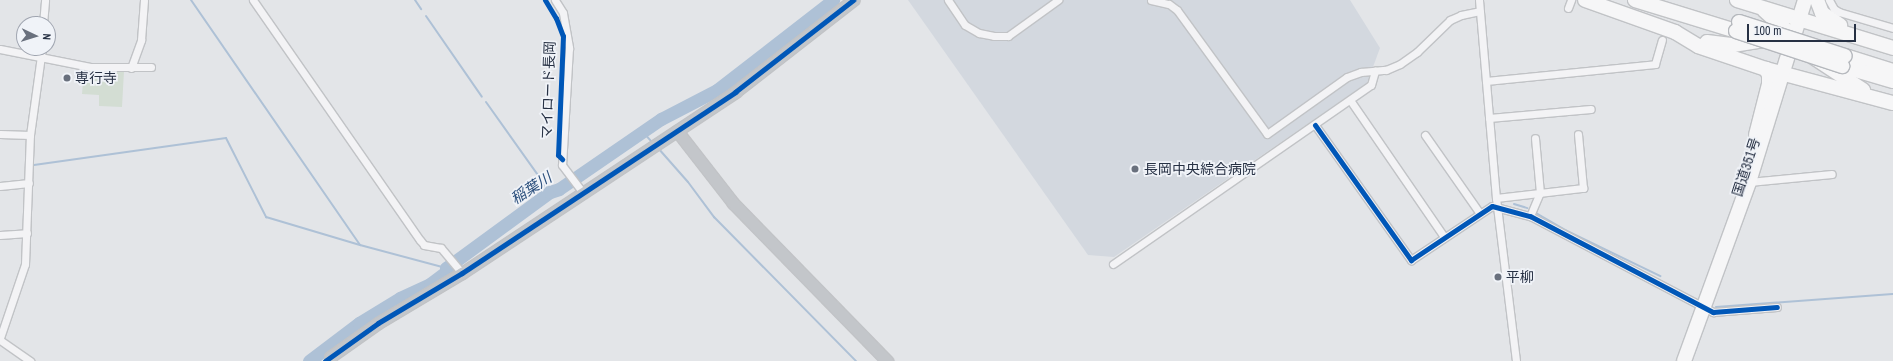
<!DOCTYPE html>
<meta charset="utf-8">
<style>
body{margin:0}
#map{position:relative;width:1893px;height:361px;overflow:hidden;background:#e3e5e8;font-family:"Archivo Narrow","Noto Sans JP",sans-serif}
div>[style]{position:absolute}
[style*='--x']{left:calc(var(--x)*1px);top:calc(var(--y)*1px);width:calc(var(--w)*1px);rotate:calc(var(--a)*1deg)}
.built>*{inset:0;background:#d3d8df}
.green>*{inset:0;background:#d3ddd3}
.stream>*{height:2px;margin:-1px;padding:0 1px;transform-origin:1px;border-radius:1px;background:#aec1d6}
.river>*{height:13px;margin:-6.5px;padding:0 6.5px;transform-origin:6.5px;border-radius:6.5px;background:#aec1d6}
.roads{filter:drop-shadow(1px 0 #c1c3c6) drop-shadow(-1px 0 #c1c3c6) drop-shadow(0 1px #c1c3c6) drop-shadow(0 -1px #c1c3c6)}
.street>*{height:7px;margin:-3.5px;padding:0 3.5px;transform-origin:3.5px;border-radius:3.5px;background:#f3f3f5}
.secondary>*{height:11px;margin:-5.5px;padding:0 5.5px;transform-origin:5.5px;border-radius:5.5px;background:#c3c6ca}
.highway>*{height:14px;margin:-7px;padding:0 7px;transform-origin:7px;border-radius:7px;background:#f6f6f7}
.bridges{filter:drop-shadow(1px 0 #b5b8bd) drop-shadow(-1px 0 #b5b8bd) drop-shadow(0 1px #b5b8bd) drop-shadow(0 -1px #b5b8bd)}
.highway-bridge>*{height:14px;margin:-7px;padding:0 7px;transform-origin:7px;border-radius:7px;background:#f6f6f7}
.cycleway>*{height:5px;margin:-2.5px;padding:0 2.5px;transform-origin:2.5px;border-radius:2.5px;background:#0057b8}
.dots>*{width:11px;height:11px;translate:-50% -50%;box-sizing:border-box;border:2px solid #f0f3f8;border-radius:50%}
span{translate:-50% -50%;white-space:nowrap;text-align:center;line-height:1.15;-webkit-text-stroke:3.5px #f0f3f8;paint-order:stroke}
.poi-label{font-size:14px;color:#273144}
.left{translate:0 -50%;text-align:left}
.street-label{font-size:14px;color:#273144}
.water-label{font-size:15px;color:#2c507d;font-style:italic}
.north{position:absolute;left:16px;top:16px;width:40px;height:40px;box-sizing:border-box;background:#f0f3f8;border:1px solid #a0a5b0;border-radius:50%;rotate:94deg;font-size:11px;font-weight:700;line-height:16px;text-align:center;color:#273144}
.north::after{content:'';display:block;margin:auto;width:14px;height:18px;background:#69707d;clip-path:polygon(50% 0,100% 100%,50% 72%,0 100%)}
.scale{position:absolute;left:1747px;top:24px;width:109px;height:18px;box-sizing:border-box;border:2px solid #273144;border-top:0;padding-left:5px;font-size:12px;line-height:14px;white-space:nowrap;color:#273144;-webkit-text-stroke:3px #f0f3f8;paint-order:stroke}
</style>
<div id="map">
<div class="built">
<i style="clip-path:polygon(908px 0,1350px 0,1380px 48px,1367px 83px,1114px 257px,1088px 255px)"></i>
</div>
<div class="green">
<i style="clip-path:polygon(84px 69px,124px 71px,122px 107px,99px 106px,99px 95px,82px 94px)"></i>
</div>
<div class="stream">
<i style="--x:191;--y:0;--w:298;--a:55.4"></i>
<i style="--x:360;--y:245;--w:89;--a:15"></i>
<i style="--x:415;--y:0;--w:11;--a:56"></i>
<i style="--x:426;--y:16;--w:98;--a:55.3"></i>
<i style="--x:486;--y:102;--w:110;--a:54.6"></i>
<i style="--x:642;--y:131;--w:15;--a:48"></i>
<i style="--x:658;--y:148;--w:45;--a:48.6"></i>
<i style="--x:688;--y:182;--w:44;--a:53.4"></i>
<i style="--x:714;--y:217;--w:202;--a:45.4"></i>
<i style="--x:34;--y:165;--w:194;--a:-8"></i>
<i style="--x:226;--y:138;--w:89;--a:63.1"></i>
<i style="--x:266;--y:217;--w:98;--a:16.6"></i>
<i style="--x:1514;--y:204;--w:14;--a:17"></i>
<i style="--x:1536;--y:213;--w:34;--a:30"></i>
<i style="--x:1565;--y:230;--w:106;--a:25.8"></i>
<i style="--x:1716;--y:307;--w:177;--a:-4.2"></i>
</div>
<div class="river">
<i style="--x:309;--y:361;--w:63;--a:-37.2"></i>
<i style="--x:359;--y:323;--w:48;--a:-31.4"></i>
<i style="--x:400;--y:298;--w:33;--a:-25"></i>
<i style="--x:430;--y:284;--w:20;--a:-37"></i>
<i style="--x:446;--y:272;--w:4;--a:-90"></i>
<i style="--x:446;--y:268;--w:129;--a:-36.2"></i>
<i style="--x:550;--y:192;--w:9;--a:-18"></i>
<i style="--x:559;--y:189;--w:124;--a:-34.5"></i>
<i style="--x:661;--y:119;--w:63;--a:-27.4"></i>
<i style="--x:717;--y:90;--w:147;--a:-37.8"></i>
</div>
<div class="roads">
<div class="street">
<i style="--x:253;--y:0;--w:292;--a:55.2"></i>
<i style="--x:420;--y:240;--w:6;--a:51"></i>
<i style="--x:424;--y:245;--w:17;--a:10"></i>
<i style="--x:441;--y:248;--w:33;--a:50"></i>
<i style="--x:555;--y:0;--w:15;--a:58"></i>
<i style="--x:563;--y:13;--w:36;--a:80"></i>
<i style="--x:569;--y:48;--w:117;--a:93.4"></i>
<i style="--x:562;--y:165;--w:35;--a:53"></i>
<i style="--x:948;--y:0;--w:30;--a:56"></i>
<i style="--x:965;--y:25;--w:16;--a:30"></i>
<i style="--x:979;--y:33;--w:15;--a:11"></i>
<i style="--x:994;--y:36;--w:14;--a:0"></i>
<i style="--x:1008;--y:36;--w:62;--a:-35.8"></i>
<i style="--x:1151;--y:0;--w:18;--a:13"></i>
<i style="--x:1169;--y:4;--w:10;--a:37"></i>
<i style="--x:1177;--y:10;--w:153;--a:54"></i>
<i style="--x:1267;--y:134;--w:98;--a:-35.5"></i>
<i style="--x:1347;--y:77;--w:15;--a:-20"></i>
<i style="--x:1361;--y:72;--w:25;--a:-5"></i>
<i style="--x:1386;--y:70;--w:15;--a:-23"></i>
<i style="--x:1400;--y:64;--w:21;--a:-35"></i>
<i style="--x:1417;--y:52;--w:46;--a:-44.1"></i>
<i style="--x:1450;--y:20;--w:12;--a:-24"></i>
<i style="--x:1461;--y:15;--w:19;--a:-12"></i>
<i style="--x:1479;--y:0;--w:199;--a:85.1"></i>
<i style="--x:1496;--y:198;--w:164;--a:83"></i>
<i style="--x:1829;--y:0;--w:10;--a:61"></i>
<i style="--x:1834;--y:9;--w:6;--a:31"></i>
<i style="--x:1839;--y:12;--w:56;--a:16.5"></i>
<i style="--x:1568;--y:8;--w:9;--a:-69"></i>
<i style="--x:43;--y:24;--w:24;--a:-85"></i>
<i style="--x:0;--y:49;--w:92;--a:11.3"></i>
<i style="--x:90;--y:67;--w:61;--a:0"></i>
<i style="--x:131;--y:68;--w:30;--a:-70"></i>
<i style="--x:141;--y:40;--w:40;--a:-85.7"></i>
<i style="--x:1486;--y:81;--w:170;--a:-5.7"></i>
<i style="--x:1655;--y:64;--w:25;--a:-74"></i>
<i style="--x:1350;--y:100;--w:166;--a:55.5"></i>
<i style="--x:1489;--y:118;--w:102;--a:-5"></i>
<i style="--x:1315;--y:125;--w:166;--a:54.6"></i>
<i style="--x:1411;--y:260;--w:97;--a:-33.7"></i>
<i style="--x:1492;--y:206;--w:39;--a:15"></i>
<i style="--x:1530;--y:216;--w:207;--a:27.7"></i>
<i style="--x:1713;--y:312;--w:64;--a:-4.5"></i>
<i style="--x:0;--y:134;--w:30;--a:2"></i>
<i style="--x:1425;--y:135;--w:94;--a:55"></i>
<i style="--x:1749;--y:182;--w:83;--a:-5.5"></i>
<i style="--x:0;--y:186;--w:29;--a:-6"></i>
<i style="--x:1496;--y:198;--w:88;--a:-6.6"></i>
<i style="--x:1583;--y:188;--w:54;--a:-95.3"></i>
<i style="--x:1530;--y:216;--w:25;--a:-67"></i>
<i style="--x:1540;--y:193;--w:55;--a:-95.2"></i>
<i style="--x:0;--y:235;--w:27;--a:-4"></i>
<i style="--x:1113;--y:264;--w:314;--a:-34.8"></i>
<i style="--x:1371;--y:85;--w:15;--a:-74"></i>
<i style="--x:0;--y:338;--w:78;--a:-71.3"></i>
<i style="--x:25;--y:264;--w:129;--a:-87.8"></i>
<i style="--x:30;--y:135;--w:88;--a:-82.1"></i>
<i style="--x:0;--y:340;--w:37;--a:35"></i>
</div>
<div class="secondary">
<i style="--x:677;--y:131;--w:91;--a:52.1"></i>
<i style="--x:733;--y:203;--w:221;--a:45.7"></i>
<i style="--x:330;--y:357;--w:59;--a:-35.3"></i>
<i style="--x:378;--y:323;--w:98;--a:-30.8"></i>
<i style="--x:462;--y:273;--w:328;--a:-33.5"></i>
<i style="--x:735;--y:92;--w:150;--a:-37.9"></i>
</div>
<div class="highway">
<i style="--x:1585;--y:0;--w:96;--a:19.6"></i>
<i style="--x:1675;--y:32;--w:27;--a:31"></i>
<i style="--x:1698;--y:46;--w:72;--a:18.7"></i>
<i style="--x:1766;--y:69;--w:131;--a:15"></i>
<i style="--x:1635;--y:0;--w:106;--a:17.1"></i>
<i style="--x:1737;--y:0;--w:163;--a:17.1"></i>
<i style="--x:1817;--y:0;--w:14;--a:69"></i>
<i style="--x:1822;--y:13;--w:22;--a:34"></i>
<i style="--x:1764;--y:10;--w:46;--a:42.4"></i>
<i style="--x:1707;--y:42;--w:26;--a:7"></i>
<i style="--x:1733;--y:45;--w:36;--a:-9"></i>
<i style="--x:1845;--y:56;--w:50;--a:17.4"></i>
<i style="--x:1813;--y:57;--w:60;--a:33.4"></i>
<i style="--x:1842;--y:66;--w:53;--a:16.4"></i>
<i style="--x:1756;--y:135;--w:53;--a:-75.7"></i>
<i style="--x:1769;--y:84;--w:9;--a:-90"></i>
<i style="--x:1769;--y:75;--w:7;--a:-117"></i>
<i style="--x:1684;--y:361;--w:190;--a:-70"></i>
<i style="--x:1749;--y:182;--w:190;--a:-72.9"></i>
</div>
</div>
<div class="bridges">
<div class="highway-bridge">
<i style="--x:1739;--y:22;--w:111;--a:17.8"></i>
<i style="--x:1736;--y:31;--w:112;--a:18.3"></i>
</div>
</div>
<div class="cycleway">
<i style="--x:545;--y:0;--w:21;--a:59"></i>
<i style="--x:556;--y:18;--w:19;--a:69"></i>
<i style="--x:563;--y:36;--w:119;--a:92.4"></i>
<i style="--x:558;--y:155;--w:6;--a:45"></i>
<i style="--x:1315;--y:125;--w:166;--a:54.6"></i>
<i style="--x:1411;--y:260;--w:97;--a:-33.7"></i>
<i style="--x:1492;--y:206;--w:39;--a:15"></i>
<i style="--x:1530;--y:216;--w:207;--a:27.7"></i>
<i style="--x:1713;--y:312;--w:64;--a:-4.5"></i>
<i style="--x:325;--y:361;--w:65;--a:-35.6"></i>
<i style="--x:378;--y:323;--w:98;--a:-30.8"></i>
<i style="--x:462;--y:273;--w:328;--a:-33.5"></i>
<i style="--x:735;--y:92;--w:150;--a:-37.9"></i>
</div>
<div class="dots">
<i style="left:67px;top:78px;background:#69707d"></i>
<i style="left:1135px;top:169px;background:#69707d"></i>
<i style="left:1498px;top:277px;background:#69707d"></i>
</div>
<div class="poi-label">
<span class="left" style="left:75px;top:78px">専行寺</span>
<span class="left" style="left:1144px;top:169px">長岡中央綜合病院</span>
<span class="left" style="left:1506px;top:277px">平柳</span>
</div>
<div class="street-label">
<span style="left:548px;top:90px;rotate:-88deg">マイロード長岡</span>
<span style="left:1746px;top:167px;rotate:-72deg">国道351号</span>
</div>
<div class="water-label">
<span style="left:531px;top:188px;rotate:-33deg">稲葉川</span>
</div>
<div class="north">N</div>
<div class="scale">100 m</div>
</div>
